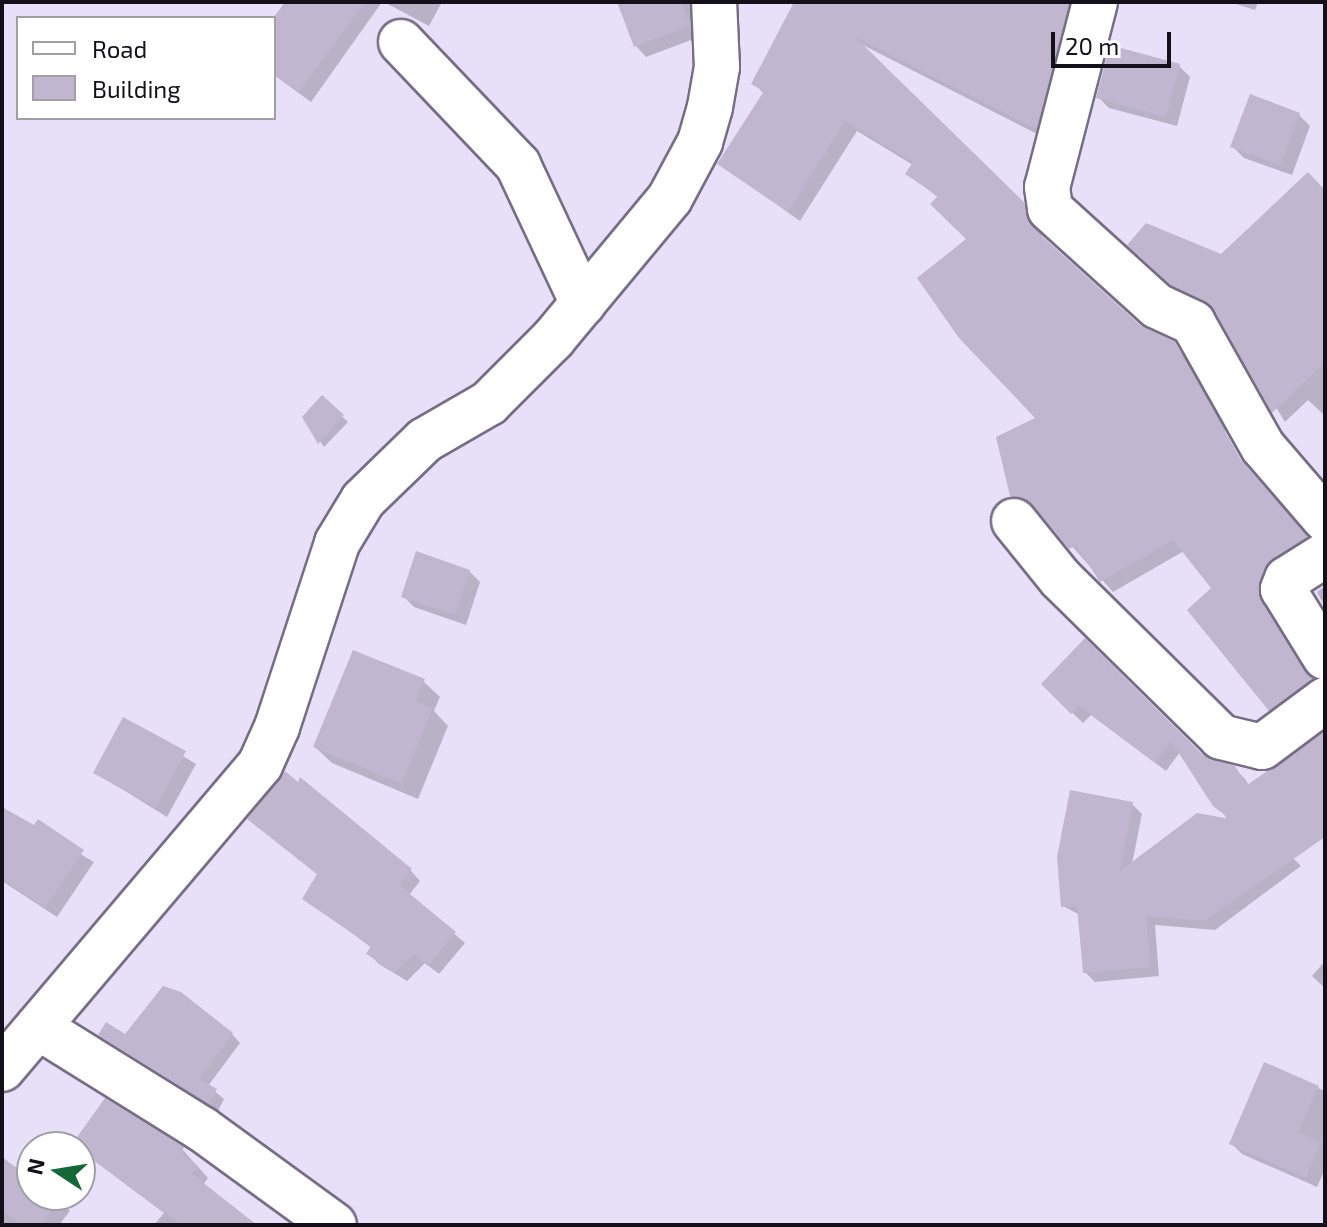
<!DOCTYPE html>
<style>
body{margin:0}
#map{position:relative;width:1327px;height:1227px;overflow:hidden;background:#e8dff9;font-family:"Exo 2",sans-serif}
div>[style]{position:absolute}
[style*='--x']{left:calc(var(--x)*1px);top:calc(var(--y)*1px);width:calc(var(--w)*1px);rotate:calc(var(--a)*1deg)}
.shadow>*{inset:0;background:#0003}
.building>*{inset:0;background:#c0b6d0}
.roads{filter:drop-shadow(2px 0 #776e85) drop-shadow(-2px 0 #776e85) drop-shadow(0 2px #776e85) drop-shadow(0 -2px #776e85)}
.minor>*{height:44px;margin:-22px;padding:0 22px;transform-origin:22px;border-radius:22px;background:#fff}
span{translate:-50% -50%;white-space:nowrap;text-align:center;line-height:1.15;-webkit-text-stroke:8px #fff;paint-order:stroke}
.frame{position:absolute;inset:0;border:4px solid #131019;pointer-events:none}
.legend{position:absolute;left:16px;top:16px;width:260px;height:104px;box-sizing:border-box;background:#fff;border:2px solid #a19fa3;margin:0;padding:10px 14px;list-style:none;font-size:24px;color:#131019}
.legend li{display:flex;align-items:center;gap:16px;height:40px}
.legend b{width:40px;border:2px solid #a19fa3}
.north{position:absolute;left:16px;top:1131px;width:80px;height:80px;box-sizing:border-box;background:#fff;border:2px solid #a19fa3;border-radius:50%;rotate:282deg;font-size:22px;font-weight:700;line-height:32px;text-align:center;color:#131019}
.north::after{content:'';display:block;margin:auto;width:28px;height:36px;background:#136738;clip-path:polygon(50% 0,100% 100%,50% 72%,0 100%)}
.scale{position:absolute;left:1051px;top:32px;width:120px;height:36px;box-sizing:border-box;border:4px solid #131019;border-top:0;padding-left:10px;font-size:24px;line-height:28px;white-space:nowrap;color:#131019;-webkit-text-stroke:6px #fff;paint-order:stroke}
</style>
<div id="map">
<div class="shadow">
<i style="clip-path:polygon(288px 2px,382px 2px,311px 102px,274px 75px,274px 21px)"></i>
<i style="clip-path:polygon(384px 2px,442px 2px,429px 26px)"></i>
<i style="clip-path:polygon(619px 2px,699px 2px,699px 14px,692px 17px,699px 37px,646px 57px,636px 46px)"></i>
<i style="clip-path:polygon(797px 2px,1085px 2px,1047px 139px,859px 43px,1034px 215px,1043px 239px,1139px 326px,1186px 356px,1227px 429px,1213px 444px,1317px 548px,1270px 592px,1272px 615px,1322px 691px,1281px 720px,1270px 709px,1214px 588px,1184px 551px,1113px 592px,1043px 514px,1023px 507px,1011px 496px,1038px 418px,969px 239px,939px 198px,908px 174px,913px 165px,857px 131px,800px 221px,719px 163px,764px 94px,754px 83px)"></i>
<i style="clip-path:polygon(1230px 2px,1258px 2px,1255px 10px)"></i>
<i style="clip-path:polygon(1179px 66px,1190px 77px,1177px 126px,1109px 108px,1098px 97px)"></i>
<i style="clip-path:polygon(1299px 115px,1310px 126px,1292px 175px,1244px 158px,1233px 147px)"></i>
<i style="clip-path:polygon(1325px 192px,1325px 416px,1308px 400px,1285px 422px,1220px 316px,1184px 296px,1140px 256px,1221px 256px)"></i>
<i style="clip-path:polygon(322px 398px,348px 422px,324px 447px,304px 417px)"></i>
<i style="clip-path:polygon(469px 571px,480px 582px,466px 625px,414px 607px,403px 596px)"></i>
<i style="clip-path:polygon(1325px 586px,1325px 607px,1317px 592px)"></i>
<i style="clip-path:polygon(1085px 641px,1202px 757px,1234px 768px,1245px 779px,1253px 792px,1228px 820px,1180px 752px,1166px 771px,1091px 715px,1083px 723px,1043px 684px)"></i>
<i style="clip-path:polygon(423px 681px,440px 697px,434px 711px,448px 726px,418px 799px,332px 763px,315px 747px)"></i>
<i style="clip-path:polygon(123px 720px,196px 764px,167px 817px,96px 773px)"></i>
<i style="clip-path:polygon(1132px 804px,1142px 814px,1132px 864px,1291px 856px,1301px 866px,1215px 930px,1155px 925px,1159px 976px,1095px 982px,1085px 972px,1080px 915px,1063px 906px)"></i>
<i style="clip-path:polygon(2px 809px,94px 862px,57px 917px,2px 881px)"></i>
<i style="clip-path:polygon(260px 828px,411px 871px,420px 881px,409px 895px,465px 943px,439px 974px,425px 963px,407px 981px,379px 964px,369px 954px,372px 948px,304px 898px,318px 875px)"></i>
<i style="clip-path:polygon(1325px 961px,1325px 988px,1312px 976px)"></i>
<i style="clip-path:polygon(232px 1034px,240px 1043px,208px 1086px,224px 1099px,218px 1111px,101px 1035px)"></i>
<i style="clip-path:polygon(1265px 1065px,1325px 1091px,1325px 1169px,1317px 1187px,1242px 1154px,1231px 1143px)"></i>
<i style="clip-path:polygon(182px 1149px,208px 1178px,203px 1185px,252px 1225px,154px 1225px,164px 1213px,80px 1150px)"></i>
<i style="clip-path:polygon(2px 1160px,32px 1181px,32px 1195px,52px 1195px,70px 1211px,59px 1225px,2px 1225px)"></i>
</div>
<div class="building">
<i style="clip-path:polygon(285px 2px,365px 2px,299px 92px,274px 74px,274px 17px)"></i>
<i style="clip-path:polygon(617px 2px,681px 2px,690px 26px,634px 47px)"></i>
<i style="clip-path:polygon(789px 2px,1069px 2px,1036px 129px,854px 36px,1024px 202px,1033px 228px,1140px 325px,1175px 342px,1241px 460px,1308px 536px,1273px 558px,1260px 580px,1262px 602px,1313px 679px,1269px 711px,1187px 610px,1211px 588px,1173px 540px,1100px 582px,1076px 545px,1069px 549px,1033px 505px,1010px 496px,996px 437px,1035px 418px,959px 338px,917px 278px,966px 239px,930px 204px,938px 196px,905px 174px,913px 162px,845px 121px,788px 212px,717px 164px,764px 91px,751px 84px,793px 4px)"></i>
<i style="clip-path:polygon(1110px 45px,1180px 64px,1166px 117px,1096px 98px)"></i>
<i style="clip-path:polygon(1250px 94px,1300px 113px,1280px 165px,1230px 147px)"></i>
<i style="clip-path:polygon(1308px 172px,1325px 190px,1325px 362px,1272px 413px,1214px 310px,1171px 285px,1127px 245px,1146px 223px,1221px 254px)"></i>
<i style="clip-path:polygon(322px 395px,344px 415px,318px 444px,302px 417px)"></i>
<i style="clip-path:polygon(416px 551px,470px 570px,455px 615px,401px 597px)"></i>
<i style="clip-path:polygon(1085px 638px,1203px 755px,1235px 766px,1247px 785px,1325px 731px,1325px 837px,1204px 921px,1146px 916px,1150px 967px,1083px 973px,1077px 906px,1061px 907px,1057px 857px,1070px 790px,1133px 802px,1120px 871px,1197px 813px,1230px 819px,1213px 806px,1171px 741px,1155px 763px,1080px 706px,1071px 714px,1041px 684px)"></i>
<i style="clip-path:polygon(353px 650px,425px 679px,415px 701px,433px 708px,401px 784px,313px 747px)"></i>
<i style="clip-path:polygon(123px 717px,186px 751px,156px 808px,93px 773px)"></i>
<i style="clip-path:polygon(285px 771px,298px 782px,300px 777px,412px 869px,399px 885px,456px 932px,428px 966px,414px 954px,395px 972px,366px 954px,371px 946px,302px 899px,317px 874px,247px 819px)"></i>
<i style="clip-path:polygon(2px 807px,34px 825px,38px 819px,84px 850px,45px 908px,2px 879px)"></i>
<i style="clip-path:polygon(163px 986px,181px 992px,233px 1033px,199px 1079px,217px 1089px,209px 1104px,98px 1035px,106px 1022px,125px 1034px)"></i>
<i style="clip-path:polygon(1264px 1062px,1319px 1086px,1298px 1132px,1321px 1142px,1306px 1178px,1229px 1144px)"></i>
<i style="clip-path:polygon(105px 1098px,184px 1147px,181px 1153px,198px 1166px,192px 1174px,257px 1225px,181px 1225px,72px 1144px)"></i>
<i style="clip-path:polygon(2px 1157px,32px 1179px,32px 1195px,60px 1198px,41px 1225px,22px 1225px,2px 1211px)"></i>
</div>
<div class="roads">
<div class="minor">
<i style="--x:1095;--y:2;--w:191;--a:104.5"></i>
<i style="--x:1047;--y:187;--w:22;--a:82"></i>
<i style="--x:1050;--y:209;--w:144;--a:42.2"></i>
<i style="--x:1157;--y:306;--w:40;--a:25"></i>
<i style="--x:1193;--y:323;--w:142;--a:60.6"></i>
<i style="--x:1263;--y:447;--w:95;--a:49.3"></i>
<i style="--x:401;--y:42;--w:170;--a:46.4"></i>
<i style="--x:518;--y:165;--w:153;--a:64.9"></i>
<i style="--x:1014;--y:521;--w:73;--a:51.1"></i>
<i style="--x:1060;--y:578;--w:226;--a:44.6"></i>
<i style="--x:1221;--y:737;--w:42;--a:13.7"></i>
<i style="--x:1262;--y:747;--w:79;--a:-36.7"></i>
<i style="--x:1325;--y:555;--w:45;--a:147.7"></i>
<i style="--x:1287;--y:579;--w:11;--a:112"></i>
<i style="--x:1283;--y:589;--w:80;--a:58.3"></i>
<i style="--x:38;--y:1027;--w:193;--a:31.9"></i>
<i style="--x:202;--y:1129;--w:163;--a:36"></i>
<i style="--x:2;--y:1069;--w:399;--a:-49.7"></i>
<i style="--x:260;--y:765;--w:42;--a:-65.9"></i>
<i style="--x:277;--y:727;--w:194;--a:-71.9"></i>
<i style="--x:337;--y:543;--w:50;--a:-58.8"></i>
<i style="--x:363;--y:500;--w:86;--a:-44.1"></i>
<i style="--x:425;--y:440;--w:74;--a:-30"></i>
<i style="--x:489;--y:403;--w:91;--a:-45"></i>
<i style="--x:553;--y:339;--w:183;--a:-50.3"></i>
<i style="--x:670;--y:198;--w:64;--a:-61.8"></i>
<i style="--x:700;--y:142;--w:36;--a:-74"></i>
<i style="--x:710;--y:107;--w:41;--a:-80.1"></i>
<i style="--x:717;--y:67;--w:65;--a:-92.6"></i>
</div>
</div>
<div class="frame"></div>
<ul class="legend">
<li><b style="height:10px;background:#fff"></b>Road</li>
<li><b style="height:22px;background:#c0b6d0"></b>Building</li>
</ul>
<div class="north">N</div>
<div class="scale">20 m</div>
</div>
